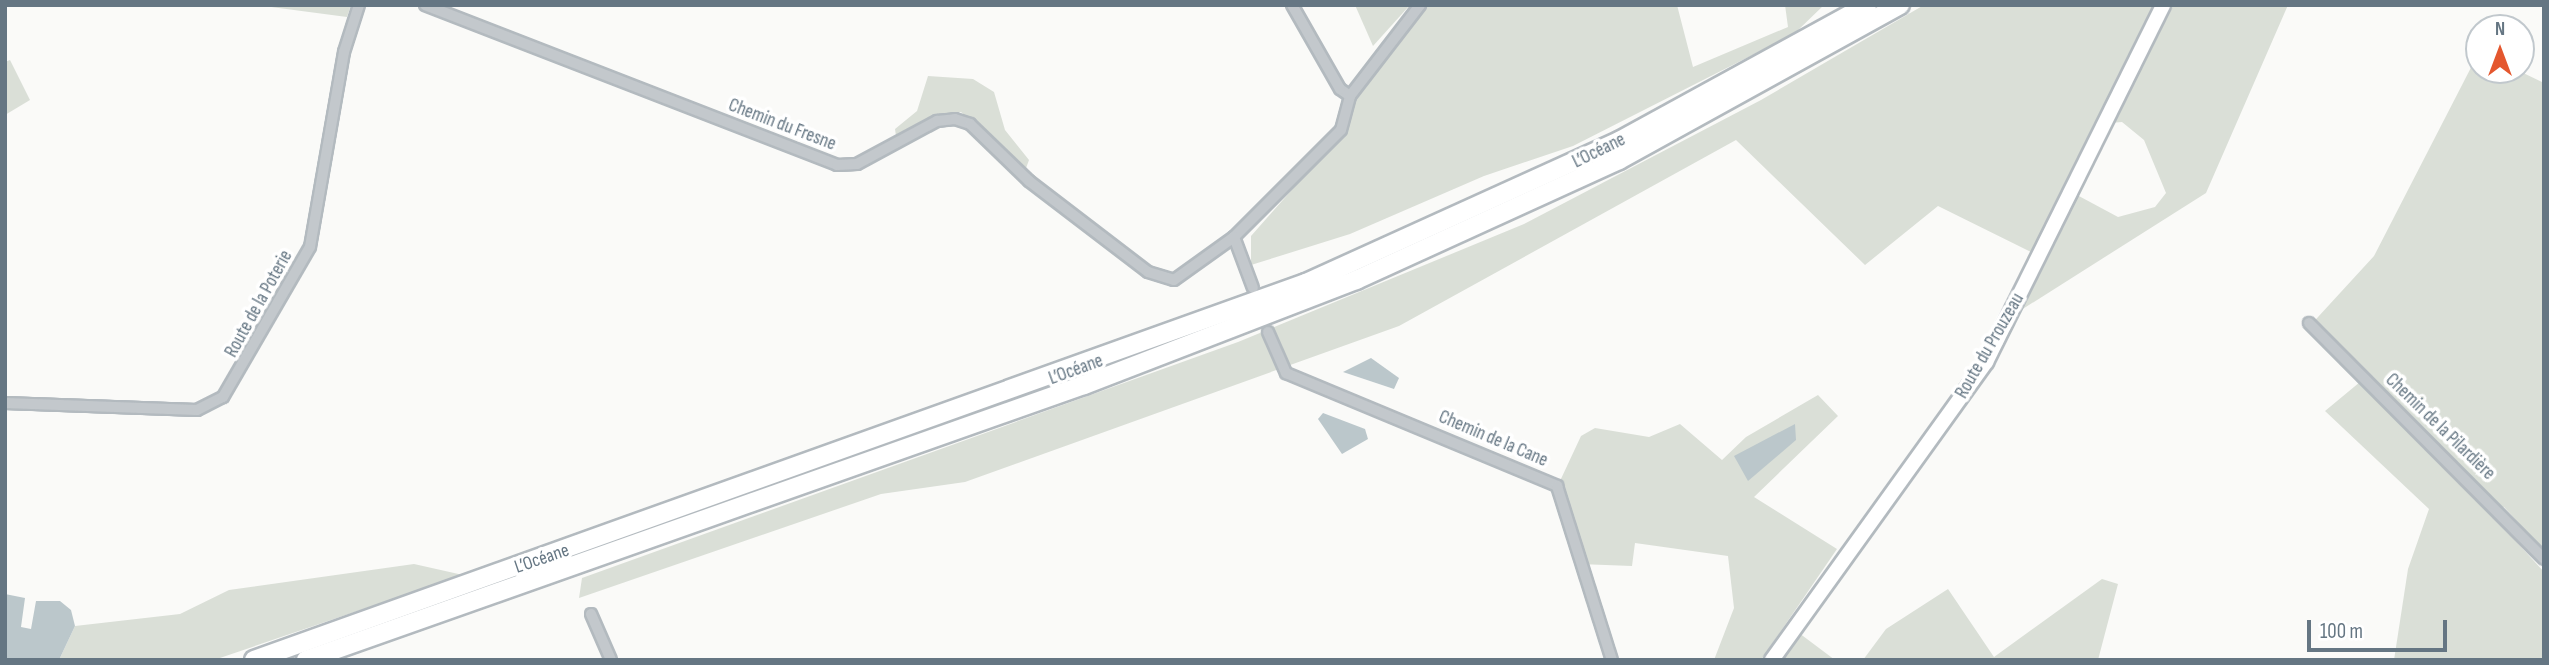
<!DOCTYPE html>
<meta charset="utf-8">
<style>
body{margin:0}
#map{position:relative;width:2549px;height:665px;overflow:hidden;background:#fafaf8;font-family:"Sofia Sans Condensed",sans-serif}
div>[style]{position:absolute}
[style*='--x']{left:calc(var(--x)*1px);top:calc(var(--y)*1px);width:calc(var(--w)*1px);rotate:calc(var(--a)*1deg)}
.green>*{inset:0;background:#dadfd7}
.water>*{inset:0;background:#bbc7cb}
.roads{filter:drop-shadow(2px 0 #b3babf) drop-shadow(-2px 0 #b3babf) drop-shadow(0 2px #b3babf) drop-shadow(0 -2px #b3babf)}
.street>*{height:10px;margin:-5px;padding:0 5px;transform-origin:5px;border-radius:5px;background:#c3c8cc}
.secondary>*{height:14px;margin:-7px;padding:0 7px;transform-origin:7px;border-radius:7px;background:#fff}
.highway>*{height:18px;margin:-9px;padding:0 9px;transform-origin:9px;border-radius:9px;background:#fff}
span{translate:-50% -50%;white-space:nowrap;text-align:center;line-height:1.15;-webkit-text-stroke:7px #fff;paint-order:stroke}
.street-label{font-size:19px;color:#657683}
.frame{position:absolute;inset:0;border:7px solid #657683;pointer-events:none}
.north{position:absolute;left:2465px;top:14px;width:70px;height:70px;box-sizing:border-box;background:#fff;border:2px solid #c1c8cd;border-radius:50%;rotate:0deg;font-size:19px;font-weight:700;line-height:28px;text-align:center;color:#657683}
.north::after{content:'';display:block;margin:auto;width:24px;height:32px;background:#e4572e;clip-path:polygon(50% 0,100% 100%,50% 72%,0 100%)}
.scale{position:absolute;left:2307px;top:620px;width:140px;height:32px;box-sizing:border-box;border:4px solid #657683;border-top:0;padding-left:9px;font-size:21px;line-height:24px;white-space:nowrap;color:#657683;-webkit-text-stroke:5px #fff;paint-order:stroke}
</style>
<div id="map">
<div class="green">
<i style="clip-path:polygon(256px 5px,351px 5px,347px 17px)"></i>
<i style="clip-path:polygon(1355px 5px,1410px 5px,1373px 46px)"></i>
<i style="clip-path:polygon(1428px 5px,1677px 5px,1693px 67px,1788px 27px,1785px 5px,1824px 5px,1794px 34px,1573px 146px,1484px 176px,1350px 234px,1251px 265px,1251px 236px,1345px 130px,1359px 88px)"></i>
<i style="clip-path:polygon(evenodd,1924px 5px,2288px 5px,2206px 193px,2018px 312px,2043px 258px,1938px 206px,1865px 265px,1736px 140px,1399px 326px,965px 482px,881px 494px,579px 598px,582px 578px,1238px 342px,1524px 224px,1761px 100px,1924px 5px,2122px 122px,2144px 140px,2166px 193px,2155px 207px,2118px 217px,2077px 195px,2110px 123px,2122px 122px)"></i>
<i style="clip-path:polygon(2479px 52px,2479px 70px,2517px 70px,2544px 83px,2544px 551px,2504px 507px,2492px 515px,2544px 572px,2544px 660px,2394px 660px,2408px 569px,2429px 509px,2325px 411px,2360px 382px,2307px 329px,2374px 256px)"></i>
<i style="clip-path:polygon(10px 60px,30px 100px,5px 115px,5px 62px)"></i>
<i style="clip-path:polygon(928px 76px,973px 79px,994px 92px,1005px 130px,1029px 160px,1025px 171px,961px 112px,940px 114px,896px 136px,895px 129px,917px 111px)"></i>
<i style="clip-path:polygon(1818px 395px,1838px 416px,1754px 497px,1837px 549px,1761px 660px,1714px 660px,1734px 608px,1728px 556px,1635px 543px,1632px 566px,1579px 564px,1560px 481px,1581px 436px,1595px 428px,1649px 437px,1680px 424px,1722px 460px,1746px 437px)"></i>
<i style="clip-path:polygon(414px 564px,463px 575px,214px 660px,59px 660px,75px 626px,180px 614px,229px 590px)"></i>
<i style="clip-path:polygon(2102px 579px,2118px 584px,2098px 660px,1863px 660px,1886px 629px,1948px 589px,1994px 657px)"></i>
<i style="clip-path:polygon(1799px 633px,1835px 660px,1780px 660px)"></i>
</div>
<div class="water">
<i style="clip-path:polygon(1371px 358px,1399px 378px,1394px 389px,1343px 372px)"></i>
<i style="clip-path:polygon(1323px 413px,1365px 429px,1368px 439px,1342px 454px,1318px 419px)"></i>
<i style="clip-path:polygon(1795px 424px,1796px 440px,1748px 481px,1734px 456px)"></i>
<i style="clip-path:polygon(5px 594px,25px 598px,21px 627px,31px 629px,36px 601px,60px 601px,71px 610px,75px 626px,59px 660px,5px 660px)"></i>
</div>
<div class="roads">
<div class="street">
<i style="--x:425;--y:5;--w:442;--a:21.2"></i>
<i style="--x:837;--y:165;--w:20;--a:-3"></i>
<i style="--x:857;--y:164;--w:91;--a:-28.3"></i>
<i style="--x:937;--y:121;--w:18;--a:-6"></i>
<i style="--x:955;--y:119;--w:16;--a:18"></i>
<i style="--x:970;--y:124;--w:82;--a:44"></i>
<i style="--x:1029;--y:181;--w:150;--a:37.4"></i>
<i style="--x:1148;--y:272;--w:27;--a:17"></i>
<i style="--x:1174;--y:280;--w:74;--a:-35.6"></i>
<i style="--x:1234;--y:237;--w:151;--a:-45"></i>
<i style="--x:1341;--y:130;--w:35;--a:-75"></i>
<i style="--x:1350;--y:96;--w:12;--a:-145"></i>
<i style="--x:1340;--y:89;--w:97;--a:-119.7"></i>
<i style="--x:1350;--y:96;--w:115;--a:-52.4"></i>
<i style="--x:1234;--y:237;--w:54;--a:69.6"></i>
<i style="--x:2309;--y:323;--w:333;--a:45.1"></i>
<i style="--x:1268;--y:332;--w:45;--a:66.3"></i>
<i style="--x:1286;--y:373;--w:294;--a:22.6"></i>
<i style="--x:1557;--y:486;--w:182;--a:72.5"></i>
<i style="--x:5;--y:403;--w:192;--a:2.1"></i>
<i style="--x:197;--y:410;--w:29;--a:-27"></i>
<i style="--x:223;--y:397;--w:173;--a:-59.9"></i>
<i style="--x:310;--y:247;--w:198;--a:-80.1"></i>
<i style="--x:344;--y:52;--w:49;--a:-72.3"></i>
<i style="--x:591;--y:614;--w:50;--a:66.5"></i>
</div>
<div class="secondary">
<i style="--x:1772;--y:660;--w:367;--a:-54.3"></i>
<i style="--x:1986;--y:362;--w:398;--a:-63.6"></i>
</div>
<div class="highway">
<i style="--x:254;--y:660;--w:1118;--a:-19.72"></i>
<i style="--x:1306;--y:283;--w:344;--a:-24.4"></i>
<i style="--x:1619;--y:141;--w:283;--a:-28.7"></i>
<i style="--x:306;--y:660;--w:825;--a:-19.47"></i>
<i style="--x:1084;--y:385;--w:292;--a:-21.1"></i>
<i style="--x:1356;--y:280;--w:289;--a:-24.5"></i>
<i style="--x:1619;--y:160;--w:321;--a:-28.9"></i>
</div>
</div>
<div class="street-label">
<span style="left:782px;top:125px;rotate:21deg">Chemin du Fresne</span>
<span style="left:1599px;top:151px;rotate:-26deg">L’Océane</span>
<span style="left:259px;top:304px;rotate:-61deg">Route de la Poterie</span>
<span style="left:1990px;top:346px;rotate:-60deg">Route du Prouzeau</span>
<span style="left:1076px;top:370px;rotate:-20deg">L’Océane</span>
<span style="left:2440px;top:427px;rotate:44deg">Chemin de la Pilardière</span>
<span style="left:1493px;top:439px;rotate:23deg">Chemin de la Cane</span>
<span style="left:542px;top:559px;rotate:-19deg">L’Océane</span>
</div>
<div class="frame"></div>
<div class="north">N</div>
<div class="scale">100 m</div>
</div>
